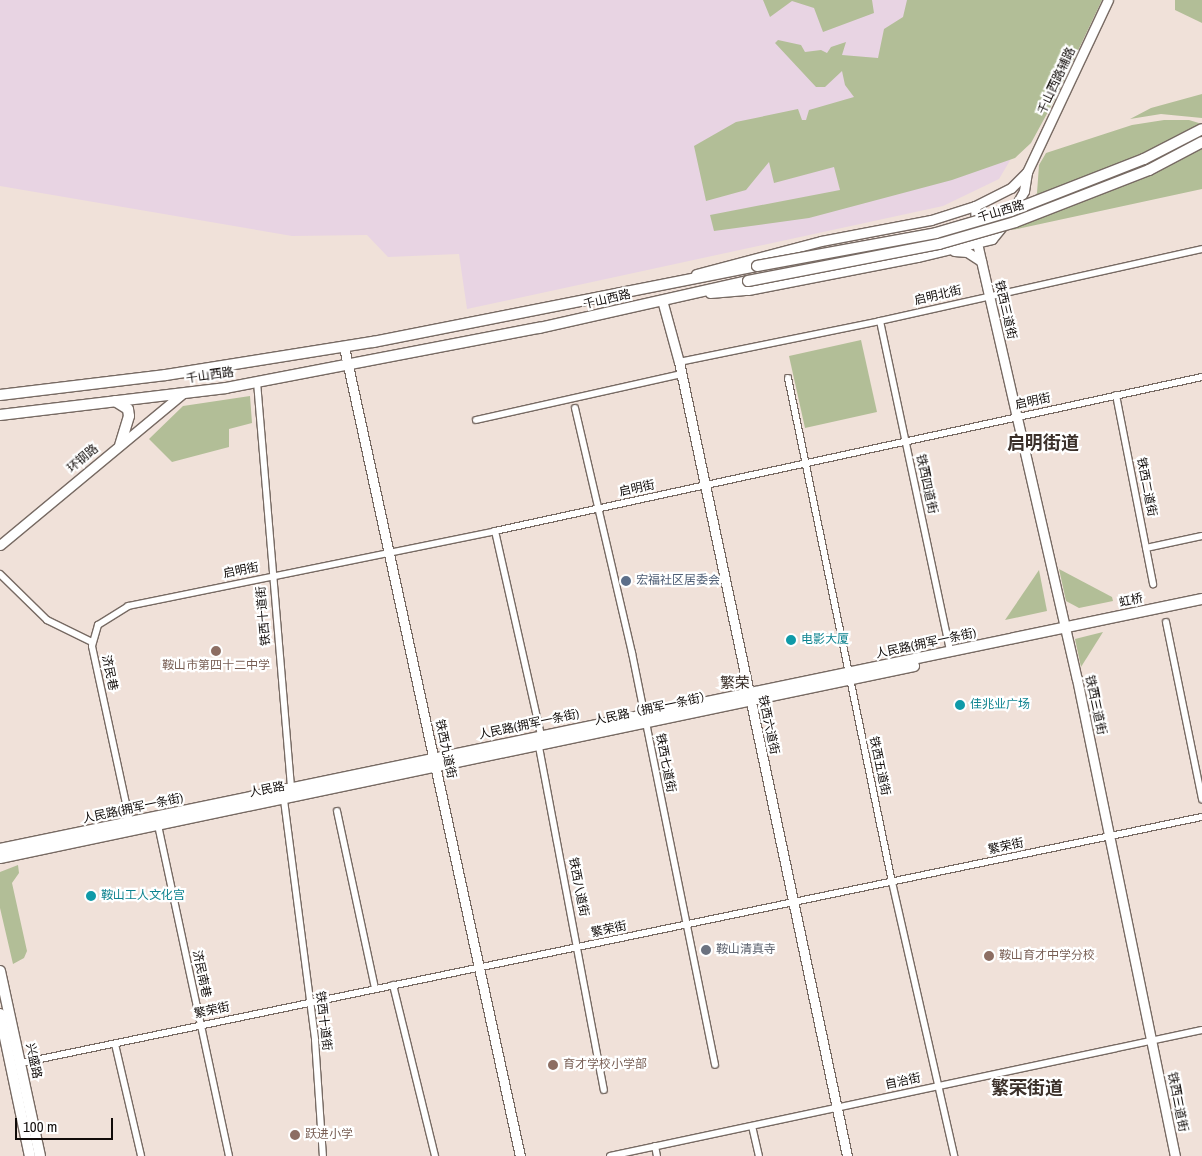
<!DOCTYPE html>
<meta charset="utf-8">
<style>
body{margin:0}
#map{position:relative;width:1202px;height:1156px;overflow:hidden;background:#f0e1d9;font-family:"Archivo Narrow","Noto Sans SC",sans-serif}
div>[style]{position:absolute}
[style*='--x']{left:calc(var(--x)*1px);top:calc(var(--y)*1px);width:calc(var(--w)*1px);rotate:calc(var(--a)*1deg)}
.industrial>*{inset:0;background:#e8d4e3}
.green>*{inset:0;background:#b2be97}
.roads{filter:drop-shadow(1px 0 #776a63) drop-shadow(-1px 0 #776a63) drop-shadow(0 1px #776a63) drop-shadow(0 -1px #776a63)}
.street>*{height:6px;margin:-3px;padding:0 3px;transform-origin:3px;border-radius:3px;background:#fff}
.secondary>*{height:9px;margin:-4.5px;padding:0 4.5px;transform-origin:4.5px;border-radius:4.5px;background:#fff}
.primary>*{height:10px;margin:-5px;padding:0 5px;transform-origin:5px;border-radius:5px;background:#fff}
.bridges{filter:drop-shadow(1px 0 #776a63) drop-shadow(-1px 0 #776a63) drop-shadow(0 1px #776a63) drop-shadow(0 -1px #776a63)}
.primary-bridge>*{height:10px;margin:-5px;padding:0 5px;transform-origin:5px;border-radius:5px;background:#fff}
.dots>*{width:14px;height:14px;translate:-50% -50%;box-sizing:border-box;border:2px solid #fff;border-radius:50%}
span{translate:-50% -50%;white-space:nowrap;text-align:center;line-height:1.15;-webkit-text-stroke:4.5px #fff;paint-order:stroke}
.street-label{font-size:12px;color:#100b09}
.service-label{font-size:12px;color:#4e5e75}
.left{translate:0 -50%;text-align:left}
.culture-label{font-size:12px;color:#0d838f}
.education-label{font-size:12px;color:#785e54}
.worship-label{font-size:12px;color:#5b616d}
.quarter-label{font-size:15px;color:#3b302a}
.district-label{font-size:18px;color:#3b302a;font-weight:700}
.scale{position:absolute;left:15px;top:1118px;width:98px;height:22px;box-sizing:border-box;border:2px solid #100b09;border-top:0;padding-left:6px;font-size:15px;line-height:18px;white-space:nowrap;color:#100b09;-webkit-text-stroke:4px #fff;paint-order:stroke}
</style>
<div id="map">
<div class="industrial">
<i style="clip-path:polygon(0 0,1094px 0,1024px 137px,999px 179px,943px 206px,467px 309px,459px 254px,388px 257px,367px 235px,292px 236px,0 186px)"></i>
</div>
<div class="green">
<i style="clip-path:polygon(763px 0,872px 0,874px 13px,823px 32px,814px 8px,792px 1px,770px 17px)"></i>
<i style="clip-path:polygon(907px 0,1102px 0,1055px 99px,1031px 143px,1015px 158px,952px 180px,809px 218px,714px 231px,710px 215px,840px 190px,834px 167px,774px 183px,769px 162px,746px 190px,706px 201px,694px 146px,736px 122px,798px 109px,802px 120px,806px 120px,809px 110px,854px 97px,845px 85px,842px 71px,825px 87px,816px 87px,775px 43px,778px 40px,801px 45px,805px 52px,821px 50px,827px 53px,831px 47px,846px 42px,842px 55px,878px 58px,884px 29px,903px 17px)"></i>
<i style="clip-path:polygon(1175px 0,1202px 0,1202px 23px,1175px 10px)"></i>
<i style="clip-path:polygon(1202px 94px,1202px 118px,1161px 114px,1130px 119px,1151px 108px)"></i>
<i style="clip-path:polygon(1164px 120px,1189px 120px,1202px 124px,1202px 189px,1012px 230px,1037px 193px,1039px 165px,1046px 153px,1132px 125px)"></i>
<i style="clip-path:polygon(861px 340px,877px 412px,805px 428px,789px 356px)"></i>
<i style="clip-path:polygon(250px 396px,252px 423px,229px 429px,229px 447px,172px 462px,149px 439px,183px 406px)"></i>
<i style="clip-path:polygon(1059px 569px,1112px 597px,1113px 601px,1079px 608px,1066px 601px)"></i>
<i style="clip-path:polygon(1039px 570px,1047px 611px,1005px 620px)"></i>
<i style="clip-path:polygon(1103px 632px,1081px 667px,1075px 639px)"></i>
<i style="clip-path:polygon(18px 865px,19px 873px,12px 883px,27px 951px,24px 958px,13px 964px,0 908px,0 872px)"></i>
</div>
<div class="roads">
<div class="street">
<i style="--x:880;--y:321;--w:337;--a:78"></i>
<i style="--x:679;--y:362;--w:205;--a:-11.5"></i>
<i style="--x:880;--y:321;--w:330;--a:-12.6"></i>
<i style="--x:788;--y:378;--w:515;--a:78.34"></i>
<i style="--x:892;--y:882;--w:281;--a:77.2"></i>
<i style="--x:257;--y:382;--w:407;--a:85.2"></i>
<i style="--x:1116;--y:395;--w:193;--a:78.9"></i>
<i style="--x:575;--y:408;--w:252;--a:76.9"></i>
<i style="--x:632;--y:653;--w:420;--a:78.6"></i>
<i style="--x:476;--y:420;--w:210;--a:-12.6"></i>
<i style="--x:495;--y:531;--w:209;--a:77.3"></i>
<i style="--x:1146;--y:548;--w:57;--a:-12.1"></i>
<i style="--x:0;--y:574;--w:66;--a:44.4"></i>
<i style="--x:47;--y:620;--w:50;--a:26.1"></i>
<i style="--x:1166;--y:622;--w:181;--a:78.5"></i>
<i style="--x:539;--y:747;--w:349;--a:79.3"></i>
<i style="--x:284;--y:800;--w:242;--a:82.6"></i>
<i style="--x:315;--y:1040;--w:116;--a:86.1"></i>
<i style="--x:337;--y:811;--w:182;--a:77.9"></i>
<i style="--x:130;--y:822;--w:180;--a:-102.2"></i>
<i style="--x:92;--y:646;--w:22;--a:-74"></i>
<i style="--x:98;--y:625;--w:36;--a:-32"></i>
<i style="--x:128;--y:606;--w:375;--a:-11.5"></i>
<i style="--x:495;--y:531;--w:724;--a:-12.29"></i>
<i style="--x:158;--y:825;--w:339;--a:77.9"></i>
<i style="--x:393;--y:985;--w:176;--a:76.2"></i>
<i style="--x:115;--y:1044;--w:115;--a:76.9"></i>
<i style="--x:21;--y:1063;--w:1206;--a:-11.77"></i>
<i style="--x:752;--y:1126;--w:31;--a:77"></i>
<i style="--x:655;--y:1146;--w:10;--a:79"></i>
<i style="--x:610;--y:1156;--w:605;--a:-12.02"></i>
</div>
<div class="secondary">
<i style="--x:975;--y:206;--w:37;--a:87"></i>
<i style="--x:977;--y:243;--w:447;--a:77.1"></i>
<i style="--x:1077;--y:679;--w:487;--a:78.4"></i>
<i style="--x:954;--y:251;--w:13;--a:4"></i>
<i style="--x:967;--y:252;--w:17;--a:33"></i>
<i style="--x:696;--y:274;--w:129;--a:-14.8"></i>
<i style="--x:821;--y:241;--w:112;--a:-10.8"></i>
<i style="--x:931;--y:220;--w:46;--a:-17.7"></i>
<i style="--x:975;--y:206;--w:40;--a:-26.6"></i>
<i style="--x:1011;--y:188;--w:23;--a:-45"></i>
<i style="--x:710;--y:293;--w:38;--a:-5"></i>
<i style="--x:748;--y:290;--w:172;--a:-11"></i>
<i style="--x:917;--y:257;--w:77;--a:-13.5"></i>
<i style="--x:992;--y:239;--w:27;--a:-51"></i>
<i style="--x:1009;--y:218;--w:31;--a:-61"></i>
<i style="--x:1024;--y:191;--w:19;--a:-81"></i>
<i style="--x:1027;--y:172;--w:190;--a:-64.8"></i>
<i style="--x:662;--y:300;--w:64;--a:74.7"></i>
<i style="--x:679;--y:362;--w:812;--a:78.05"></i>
<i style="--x:344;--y:347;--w:828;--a:77.73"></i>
<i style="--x:0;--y:545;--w:238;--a:-39.7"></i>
</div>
<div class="primary">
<i style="--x:0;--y:395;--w:167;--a:-6.9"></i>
<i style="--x:166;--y:375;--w:210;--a:-9.1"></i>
<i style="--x:373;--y:342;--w:391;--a:-11.2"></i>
<i style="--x:115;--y:401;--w:15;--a:32"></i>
<i style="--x:128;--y:409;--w:7;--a:82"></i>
<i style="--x:129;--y:416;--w:30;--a:107"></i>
<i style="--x:0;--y:415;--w:228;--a:-6.8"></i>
<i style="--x:226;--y:388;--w:319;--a:-10.9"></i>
<i style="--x:539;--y:328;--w:214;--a:-12.7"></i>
<i style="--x:0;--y:849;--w:1228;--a:-11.75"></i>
<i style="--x:0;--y:858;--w:934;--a:-11.86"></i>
<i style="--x:0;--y:971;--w:189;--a:77.8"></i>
<i style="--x:0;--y:1014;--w:145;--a:78.1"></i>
</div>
</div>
<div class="bridges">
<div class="primary-bridge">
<i style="--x:757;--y:266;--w:182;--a:-10.4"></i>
<i style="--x:936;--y:233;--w:78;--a:-16.3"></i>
<i style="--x:1011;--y:211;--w:143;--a:-21.4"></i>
<i style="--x:1144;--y:159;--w:65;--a:-27.3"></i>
<i style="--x:748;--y:281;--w:195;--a:-11"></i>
<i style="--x:939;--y:244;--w:79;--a:-16.1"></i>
<i style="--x:1015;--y:222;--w:144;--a:-21.2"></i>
<i style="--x:1149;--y:170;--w:60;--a:-27.8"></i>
</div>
</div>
<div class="dots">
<i style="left:626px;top:581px;background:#5c6f8a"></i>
<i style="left:791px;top:640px;background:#0f9aa8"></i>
<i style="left:216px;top:651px;background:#8d6e63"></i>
<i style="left:960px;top:705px;background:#0f9aa8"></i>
<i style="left:91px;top:896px;background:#0f9aa8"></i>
<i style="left:706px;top:950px;background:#6b7280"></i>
<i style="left:989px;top:956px;background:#8d6e63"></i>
<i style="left:553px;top:1065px;background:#8d6e63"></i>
<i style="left:295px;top:1135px;background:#8d6e63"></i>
</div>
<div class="street-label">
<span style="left:1057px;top:81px;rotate:-65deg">千山西路辅路</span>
<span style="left:1001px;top:212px;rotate:-17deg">千山西路</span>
<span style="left:938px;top:296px;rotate:-13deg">启明北街</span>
<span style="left:607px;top:300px;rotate:-13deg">千山西路</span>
<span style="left:1005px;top:310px;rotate:77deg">铁西三道街</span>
<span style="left:210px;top:376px;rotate:-8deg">千山西路</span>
<span style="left:1033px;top:402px;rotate:-12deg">启明街</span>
<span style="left:83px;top:459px;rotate:-40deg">环钢路</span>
<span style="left:926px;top:484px;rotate:78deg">铁西四道街</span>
<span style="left:1146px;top:487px;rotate:79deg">铁西二道街</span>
<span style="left:637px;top:489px;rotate:-12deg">启明街</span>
<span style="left:241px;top:571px;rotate:-11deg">启明街</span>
<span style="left:1131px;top:601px;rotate:-12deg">虹桥</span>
<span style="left:264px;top:616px;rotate:-95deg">铁西十道街</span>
<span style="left:926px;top:644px;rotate:-12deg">人民路(拥军一条街)</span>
<span style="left:109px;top:673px;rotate:78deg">济民巷</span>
<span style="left:1095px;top:705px;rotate:78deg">铁西三道街</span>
<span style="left:653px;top:709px;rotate:-12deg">人民路（拥军一条街）</span>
<span style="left:529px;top:725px;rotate:-12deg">人民路(拥军一条街)</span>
<span style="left:768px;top:725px;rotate:78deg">铁西六道街</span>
<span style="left:445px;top:749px;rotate:78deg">铁西九道街</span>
<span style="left:665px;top:763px;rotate:79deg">铁西七道街</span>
<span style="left:879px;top:766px;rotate:78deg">铁西五道街</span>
<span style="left:267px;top:790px;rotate:-11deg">人民路</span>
<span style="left:133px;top:809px;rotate:-12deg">人民路(拥军一条街)</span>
<span style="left:1006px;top:847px;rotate:-12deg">繁荣街</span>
<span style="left:578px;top:887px;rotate:79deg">铁西八道街</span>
<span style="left:609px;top:930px;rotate:-12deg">繁荣街</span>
<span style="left:201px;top:974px;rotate:78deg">济民南巷</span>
<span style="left:212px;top:1011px;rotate:-12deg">繁荣街</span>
<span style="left:323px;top:1021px;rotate:83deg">铁西十道街</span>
<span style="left:33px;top:1061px;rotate:78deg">兴盛路</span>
<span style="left:903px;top:1082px;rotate:-12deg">自治街</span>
<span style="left:1177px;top:1102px;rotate:79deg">铁西三道街</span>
</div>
<div class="service-label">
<span class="left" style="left:636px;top:581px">宏福社区居委会</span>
</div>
<div class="culture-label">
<span class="left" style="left:801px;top:640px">电影大厦</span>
<span class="left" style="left:970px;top:705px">佳兆业广场</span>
<span class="left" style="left:101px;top:896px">鞍山工人文化宫</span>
</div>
<div class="education-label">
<span style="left:216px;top:666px">鞍山市第四十二中学</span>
<span class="left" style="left:999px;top:956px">鞍山育才中学分校</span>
<span class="left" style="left:563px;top:1065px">育才学校小学部</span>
<span class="left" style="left:305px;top:1135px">跃进小学</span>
</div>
<div class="worship-label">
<span class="left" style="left:716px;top:950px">鞍山清真寺</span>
</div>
<div class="quarter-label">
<span style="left:735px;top:683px">繁荣</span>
</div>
<div class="district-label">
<span style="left:1043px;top:443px">启明街道</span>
<span style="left:1027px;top:1088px">繁荣街道</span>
</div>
<div class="scale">100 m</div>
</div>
